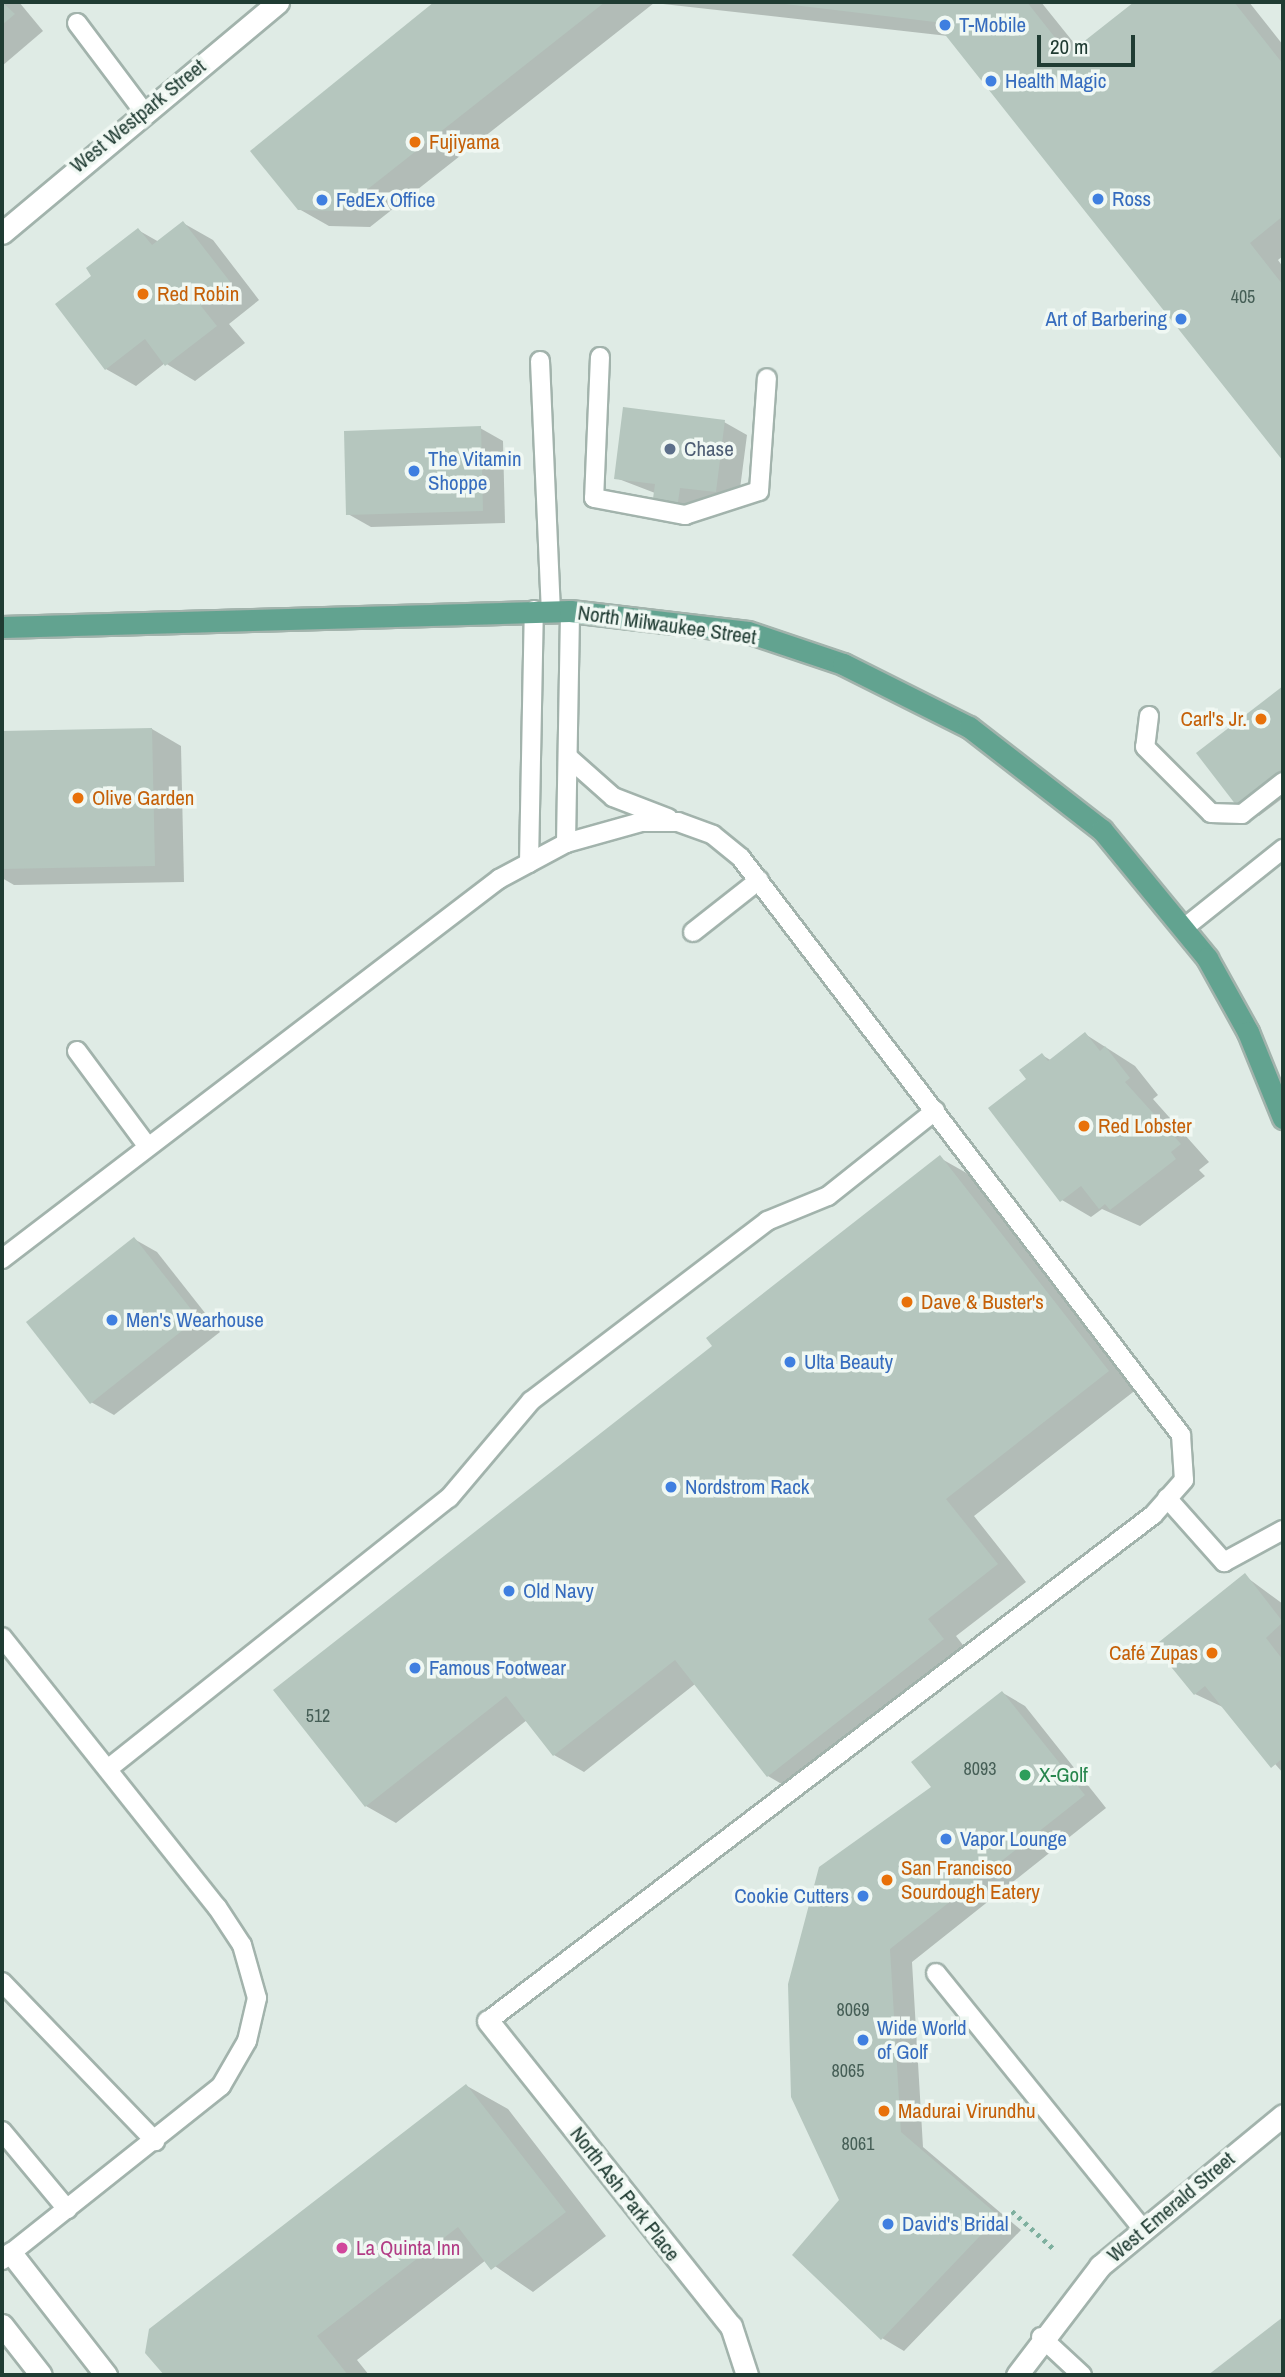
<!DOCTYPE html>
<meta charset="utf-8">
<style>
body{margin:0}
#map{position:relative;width:1285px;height:2377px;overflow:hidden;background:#dfebe5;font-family:"Archivo Narrow",sans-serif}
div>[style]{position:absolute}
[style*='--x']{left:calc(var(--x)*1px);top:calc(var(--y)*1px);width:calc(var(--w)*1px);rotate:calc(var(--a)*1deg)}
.shadow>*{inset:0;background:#0003}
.building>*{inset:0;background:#b5c6be}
.path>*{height:4.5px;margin-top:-2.25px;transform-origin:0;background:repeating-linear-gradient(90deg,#7eb09f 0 3.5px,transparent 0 8.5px)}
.roads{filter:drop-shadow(2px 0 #a2b3ac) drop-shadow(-2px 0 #a2b3ac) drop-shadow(0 2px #a2b3ac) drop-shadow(0 -2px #a2b3ac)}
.service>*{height:18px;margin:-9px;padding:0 9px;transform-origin:9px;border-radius:9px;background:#fff}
.minor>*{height:21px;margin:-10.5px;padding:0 10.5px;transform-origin:10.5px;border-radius:10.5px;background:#fff}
.tertiary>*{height:21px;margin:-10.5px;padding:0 10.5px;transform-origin:10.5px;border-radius:10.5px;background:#fff}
.secondary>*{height:21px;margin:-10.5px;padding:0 10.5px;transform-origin:10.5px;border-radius:10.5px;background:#fff}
.primary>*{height:21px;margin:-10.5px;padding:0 10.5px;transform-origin:10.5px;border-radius:10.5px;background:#62a390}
.dots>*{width:19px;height:19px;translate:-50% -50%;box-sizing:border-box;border:4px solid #f0f8f3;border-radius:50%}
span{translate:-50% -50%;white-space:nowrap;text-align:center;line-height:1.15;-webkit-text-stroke:7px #f0f8f3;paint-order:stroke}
.number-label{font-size:18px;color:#455e56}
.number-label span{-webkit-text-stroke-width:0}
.shop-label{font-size:21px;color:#366cbe}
.left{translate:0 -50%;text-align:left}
.right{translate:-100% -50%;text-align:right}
.street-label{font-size:21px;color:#203c33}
.food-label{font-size:21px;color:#c56008}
.service-label{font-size:21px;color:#4e5e75}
.leisure-label{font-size:21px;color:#27864d}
.hotel-label{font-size:21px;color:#b23c85}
.frame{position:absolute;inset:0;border:4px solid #203c33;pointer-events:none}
.scale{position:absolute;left:1037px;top:35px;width:98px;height:32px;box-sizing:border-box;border:4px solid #203c33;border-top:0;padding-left:9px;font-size:21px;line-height:24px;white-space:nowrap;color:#203c33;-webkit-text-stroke:5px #f0f8f3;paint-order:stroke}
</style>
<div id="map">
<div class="shadow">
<i style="clip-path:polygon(2px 2px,19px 2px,43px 31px,2px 66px)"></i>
<i style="clip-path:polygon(437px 2px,1041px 2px,1078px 48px,1137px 2px,1249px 2px,1283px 45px,1283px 256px,1278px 260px,1283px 267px,1283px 458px,948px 36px,654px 3px,370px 227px,329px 226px,299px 209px,252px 151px)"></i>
<i style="clip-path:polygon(183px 223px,213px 240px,259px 300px,229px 324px,245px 343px,195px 381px,165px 363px,136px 386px,106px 369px,94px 276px,138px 230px,159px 242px)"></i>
<i style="clip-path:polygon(724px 422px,747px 435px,738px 504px,702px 499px,699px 520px,676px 518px,655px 493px,616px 478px)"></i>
<i style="clip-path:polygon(480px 428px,503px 441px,505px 523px,371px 527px,348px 514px)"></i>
<i style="clip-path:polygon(1283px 688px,1283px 798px,1259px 816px,1237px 803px,1198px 753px)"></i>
<i style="clip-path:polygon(152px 729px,181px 746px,184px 882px,14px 885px,2px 878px,2px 732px)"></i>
<i style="clip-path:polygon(1085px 1034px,1135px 1066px,1158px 1095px,1153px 1099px,1209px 1162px,1199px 1170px,1205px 1176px,1140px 1226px,1102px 1209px,1091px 1217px,1062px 1200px,1028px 1079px,1042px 1055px,1052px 1061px)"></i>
<i style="clip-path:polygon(940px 1158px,970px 1175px,1137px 1389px,974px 1516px,1026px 1582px,956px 1636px,972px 1657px,797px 1793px,768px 1776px,695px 1684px,584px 1772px,554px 1755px,527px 1720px,396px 1823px,366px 1806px,275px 1690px,714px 1346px)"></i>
<i style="clip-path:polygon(134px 1239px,157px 1252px,220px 1332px,114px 1415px,91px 1402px)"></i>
<i style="clip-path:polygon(1245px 1576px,1283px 1604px,1283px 1773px,1227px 1709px,1195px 1694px)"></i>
<i style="clip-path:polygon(1003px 1693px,1025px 1706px,1106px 1808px,912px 1962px,923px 2147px,1021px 2230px,904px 2351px,882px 2338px,841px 2201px,792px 2096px,933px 1787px)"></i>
<i style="clip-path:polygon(467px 2086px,508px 2109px,606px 2236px,533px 2292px,486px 2260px,357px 2360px,369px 2375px,167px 2375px,147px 2353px)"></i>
<i style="clip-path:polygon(1283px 2319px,1283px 2375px,1211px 2375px)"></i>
</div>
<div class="building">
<i style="clip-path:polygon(2px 2px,15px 14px,2px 25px)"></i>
<i style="clip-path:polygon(434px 2px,605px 2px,340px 211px,298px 210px,250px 151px)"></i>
<i style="clip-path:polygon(768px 2px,1027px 2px,1068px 54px,1134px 2px,1234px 2px,1283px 64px,1283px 216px,1250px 243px,1283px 285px,1283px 461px,935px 22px)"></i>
<i style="clip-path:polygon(183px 221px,231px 283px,201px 306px,217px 326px,165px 366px,145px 339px,105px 370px,55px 304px,91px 276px,86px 268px,138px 228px,152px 245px)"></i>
<i style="clip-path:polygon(623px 407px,725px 420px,716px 492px,680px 488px,677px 509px,652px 506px,655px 484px,614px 479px)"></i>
<i style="clip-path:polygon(481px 426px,483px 511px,346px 515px,344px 431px)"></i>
<i style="clip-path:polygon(1283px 686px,1283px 768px,1236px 805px,1196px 753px)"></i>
<i style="clip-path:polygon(152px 728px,155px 866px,2px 869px,2px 731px)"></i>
<i style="clip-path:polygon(1085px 1032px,1100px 1051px,1105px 1046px,1130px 1078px,1125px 1082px,1181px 1144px,1171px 1152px,1176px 1159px,1110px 1210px,1105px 1204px,1099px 1209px,1081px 1186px,1060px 1202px,988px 1108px,1026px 1079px,1019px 1070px,1042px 1053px,1048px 1061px)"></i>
<i style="clip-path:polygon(940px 1155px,1109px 1371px,946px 1499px,998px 1564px,928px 1619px,944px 1639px,767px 1777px,675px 1660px,553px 1756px,506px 1696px,365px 1807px,273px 1690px,712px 1346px,706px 1338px)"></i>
<i style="clip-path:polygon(134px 1237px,198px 1318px,90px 1404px,26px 1322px)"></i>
<i style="clip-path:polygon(1245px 1573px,1283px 1622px,1266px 1638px,1283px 1660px,1283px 1758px,1271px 1768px,1205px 1686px,1194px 1695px,1154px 1646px)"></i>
<i style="clip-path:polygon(1002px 1691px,1085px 1795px,890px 1949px,901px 2132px,999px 2216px,881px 2340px,792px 2255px,839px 2200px,791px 2097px,788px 1984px,819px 1867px,931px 1787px,911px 1762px)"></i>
<i style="clip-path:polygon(466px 2084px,566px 2212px,491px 2270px,458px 2227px,317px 2336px,348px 2375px,164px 2375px,145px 2353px,149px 2329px)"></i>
<i style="clip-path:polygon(1283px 2317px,1283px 2375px,1208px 2375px)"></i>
</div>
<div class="path">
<i style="--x:1012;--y:2211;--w:58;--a:42.2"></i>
</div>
<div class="roads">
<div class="service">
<i style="--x:77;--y:23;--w:110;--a:53.1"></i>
<i style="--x:600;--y:357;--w:141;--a:92.4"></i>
<i style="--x:594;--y:498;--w:93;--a:10.6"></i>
<i style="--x:685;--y:515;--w:78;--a:-18"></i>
<i style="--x:759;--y:491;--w:113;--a:-86"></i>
<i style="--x:540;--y:361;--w:250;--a:87.5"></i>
<i style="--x:1149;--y:716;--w:31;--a:97"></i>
<i style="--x:1145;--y:747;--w:93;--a:45"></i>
<i style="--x:1211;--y:813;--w:31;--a:2"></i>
<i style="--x:1242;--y:814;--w:52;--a:-38"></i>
<i style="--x:568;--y:757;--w:60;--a:41.6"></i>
<i style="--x:613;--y:797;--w:59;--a:20.9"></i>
<i style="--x:566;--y:843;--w:232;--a:-89"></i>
<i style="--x:529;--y:863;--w:253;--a:-88.9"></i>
<i style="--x:1184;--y:928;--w:127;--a:-38.6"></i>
<i style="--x:693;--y:932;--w:84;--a:-38.2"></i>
<i style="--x:77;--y:1051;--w:119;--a:53.5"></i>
<i style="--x:2;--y:1259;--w:626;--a:-37.4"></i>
<i style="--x:499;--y:879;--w:76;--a:-28.2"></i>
<i style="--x:566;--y:843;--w:78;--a:-15.6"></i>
<i style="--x:641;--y:822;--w:37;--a:0"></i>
<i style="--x:678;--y:822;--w:37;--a:20"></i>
<i style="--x:713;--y:835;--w:36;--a:39"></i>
<i style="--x:741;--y:858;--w:726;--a:52.67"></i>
<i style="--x:1181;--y:1435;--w:45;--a:86.2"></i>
<i style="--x:1184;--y:1480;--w:47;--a:131.5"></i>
<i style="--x:1153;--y:1515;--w:836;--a:142.73"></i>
<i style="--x:1167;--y:1498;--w:86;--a:48.3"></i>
<i style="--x:1224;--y:1562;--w:67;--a:-28.5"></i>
<i style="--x:2;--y:1637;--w:345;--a:51.5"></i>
<i style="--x:217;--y:1907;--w:45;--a:56.7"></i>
<i style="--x:242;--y:1945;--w:55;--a:74.2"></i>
<i style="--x:257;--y:1998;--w:44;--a:103.1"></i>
<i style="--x:247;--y:2041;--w:52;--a:120"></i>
<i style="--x:221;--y:2086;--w:280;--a:141.5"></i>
<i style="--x:109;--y:1768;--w:434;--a:-38.5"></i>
<i style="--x:449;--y:1498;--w:127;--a:-49.8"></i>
<i style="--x:531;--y:1401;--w:297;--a:-37.3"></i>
<i style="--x:767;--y:1221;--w:66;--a:-22.3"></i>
<i style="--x:828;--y:1196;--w:137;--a:-38.5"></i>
<i style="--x:936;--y:1973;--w:326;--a:51.1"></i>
<i style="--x:2;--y:1982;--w:221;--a:46.1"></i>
<i style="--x:2;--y:2131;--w:102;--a:50.2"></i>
<i style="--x:1041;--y:2337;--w:56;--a:42.8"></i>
</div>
<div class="minor">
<i style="--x:488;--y:2021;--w:390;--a:51.5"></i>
<i style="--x:731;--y:2326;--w:52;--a:71.9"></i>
<i style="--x:11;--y:2253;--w:155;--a:52.1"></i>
<i style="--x:2;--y:2325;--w:63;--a:52"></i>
</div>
<div class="tertiary">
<i style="--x:2;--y:233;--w:360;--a:-39.9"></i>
</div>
<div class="secondary">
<i style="--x:1017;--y:2375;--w:137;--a:-52.7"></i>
<i style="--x:1100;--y:2266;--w:237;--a:-39.5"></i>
</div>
<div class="primary">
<i style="--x:2;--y:627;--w:568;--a:-1.61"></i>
<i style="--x:570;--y:611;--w:179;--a:6.7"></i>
<i style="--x:748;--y:632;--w:100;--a:18.6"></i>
<i style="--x:843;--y:664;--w:141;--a:26.6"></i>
<i style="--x:969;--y:727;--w:168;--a:37.8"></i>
<i style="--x:1102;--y:830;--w:166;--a:50.6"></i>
<i style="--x:1207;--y:958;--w:85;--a:61"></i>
<i style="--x:1248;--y:1032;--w:93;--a:67.9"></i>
</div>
</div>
<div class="dots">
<i style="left:945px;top:25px;background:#3f7fe0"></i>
<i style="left:991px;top:81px;background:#3f7fe0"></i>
<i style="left:415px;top:142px;background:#e8710a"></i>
<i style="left:1098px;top:199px;background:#3f7fe0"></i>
<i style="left:322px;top:200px;background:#3f7fe0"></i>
<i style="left:143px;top:294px;background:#e8710a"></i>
<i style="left:1181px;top:319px;background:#3f7fe0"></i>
<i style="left:670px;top:449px;background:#5c6f8a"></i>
<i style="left:414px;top:471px;background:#3f7fe0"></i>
<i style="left:1261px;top:719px;background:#e8710a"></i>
<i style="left:78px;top:798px;background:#e8710a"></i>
<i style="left:1084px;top:1126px;background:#e8710a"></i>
<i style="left:907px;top:1302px;background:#e8710a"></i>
<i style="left:112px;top:1320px;background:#3f7fe0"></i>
<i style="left:790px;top:1362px;background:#3f7fe0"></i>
<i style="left:671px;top:1487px;background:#3f7fe0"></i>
<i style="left:509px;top:1591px;background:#3f7fe0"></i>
<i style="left:1212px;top:1653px;background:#e8710a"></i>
<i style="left:415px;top:1668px;background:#3f7fe0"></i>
<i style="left:1025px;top:1775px;background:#2e9e5b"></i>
<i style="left:946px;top:1839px;background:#3f7fe0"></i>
<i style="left:887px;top:1880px;background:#e8710a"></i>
<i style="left:863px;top:1896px;background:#3f7fe0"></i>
<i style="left:863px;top:2040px;background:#3f7fe0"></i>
<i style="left:884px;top:2111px;background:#e8710a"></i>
<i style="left:888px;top:2224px;background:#3f7fe0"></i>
<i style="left:342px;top:2248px;background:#d1479c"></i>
</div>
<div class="number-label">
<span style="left:1243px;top:297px">405</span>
<span style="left:318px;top:1716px">512</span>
<span style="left:980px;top:1769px">8093</span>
<span style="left:853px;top:2010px">8069</span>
<span style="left:848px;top:2071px">8065</span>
<span style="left:858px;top:2144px">8061</span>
</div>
<div class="shop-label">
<span class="left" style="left:959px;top:25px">T-Mobile</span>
<span class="left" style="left:1005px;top:81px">Health Magic</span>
<span class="left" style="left:1112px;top:199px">Ross</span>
<span class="left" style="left:336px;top:200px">FedEx Office</span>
<span class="right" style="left:1167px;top:319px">Art of Barbering</span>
<span class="left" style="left:428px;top:471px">The Vitamin<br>Shoppe</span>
<span class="left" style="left:126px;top:1320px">Men's Wearhouse</span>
<span class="left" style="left:804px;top:1362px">Ulta Beauty</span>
<span class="left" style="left:685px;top:1487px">Nordstrom Rack</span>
<span class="left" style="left:523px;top:1591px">Old Navy</span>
<span class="left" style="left:429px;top:1668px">Famous Footwear</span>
<span class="left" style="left:960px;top:1839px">Vapor Lounge</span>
<span class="right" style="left:849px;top:1896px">Cookie Cutters</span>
<span class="left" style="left:877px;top:2040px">Wide World<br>of Golf</span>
<span class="left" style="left:902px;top:2224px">David's Bridal</span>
</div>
<div class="street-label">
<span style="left:138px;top:116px;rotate:-39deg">West Westpark Street</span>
<span style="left:667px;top:625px;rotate:8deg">North Milwaukee Street</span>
<span style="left:625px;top:2194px;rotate:52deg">North Ash Park Place</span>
<span style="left:1171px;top:2207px;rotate:-40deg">West Emerald Street</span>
</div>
<div class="food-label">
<span class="left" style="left:429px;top:142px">Fujiyama</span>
<span class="left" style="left:157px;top:294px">Red Robin</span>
<span class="right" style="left:1247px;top:719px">Carl's Jr.</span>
<span class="left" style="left:92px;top:798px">Olive Garden</span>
<span class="left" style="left:1098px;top:1126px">Red Lobster</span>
<span class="left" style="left:921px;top:1302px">Dave &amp; Buster's</span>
<span class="right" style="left:1198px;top:1653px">Café Zupas</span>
<span class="left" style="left:901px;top:1880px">San Francisco<br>Sourdough Eatery</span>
<span class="left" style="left:898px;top:2111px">Madurai Virundhu</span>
</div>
<div class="service-label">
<span class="left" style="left:684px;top:449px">Chase</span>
</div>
<div class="leisure-label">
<span class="left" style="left:1039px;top:1775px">X-Golf</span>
</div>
<div class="hotel-label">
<span class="left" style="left:356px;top:2248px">La Quinta Inn</span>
</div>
<div class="frame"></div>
<div class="scale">20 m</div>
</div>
